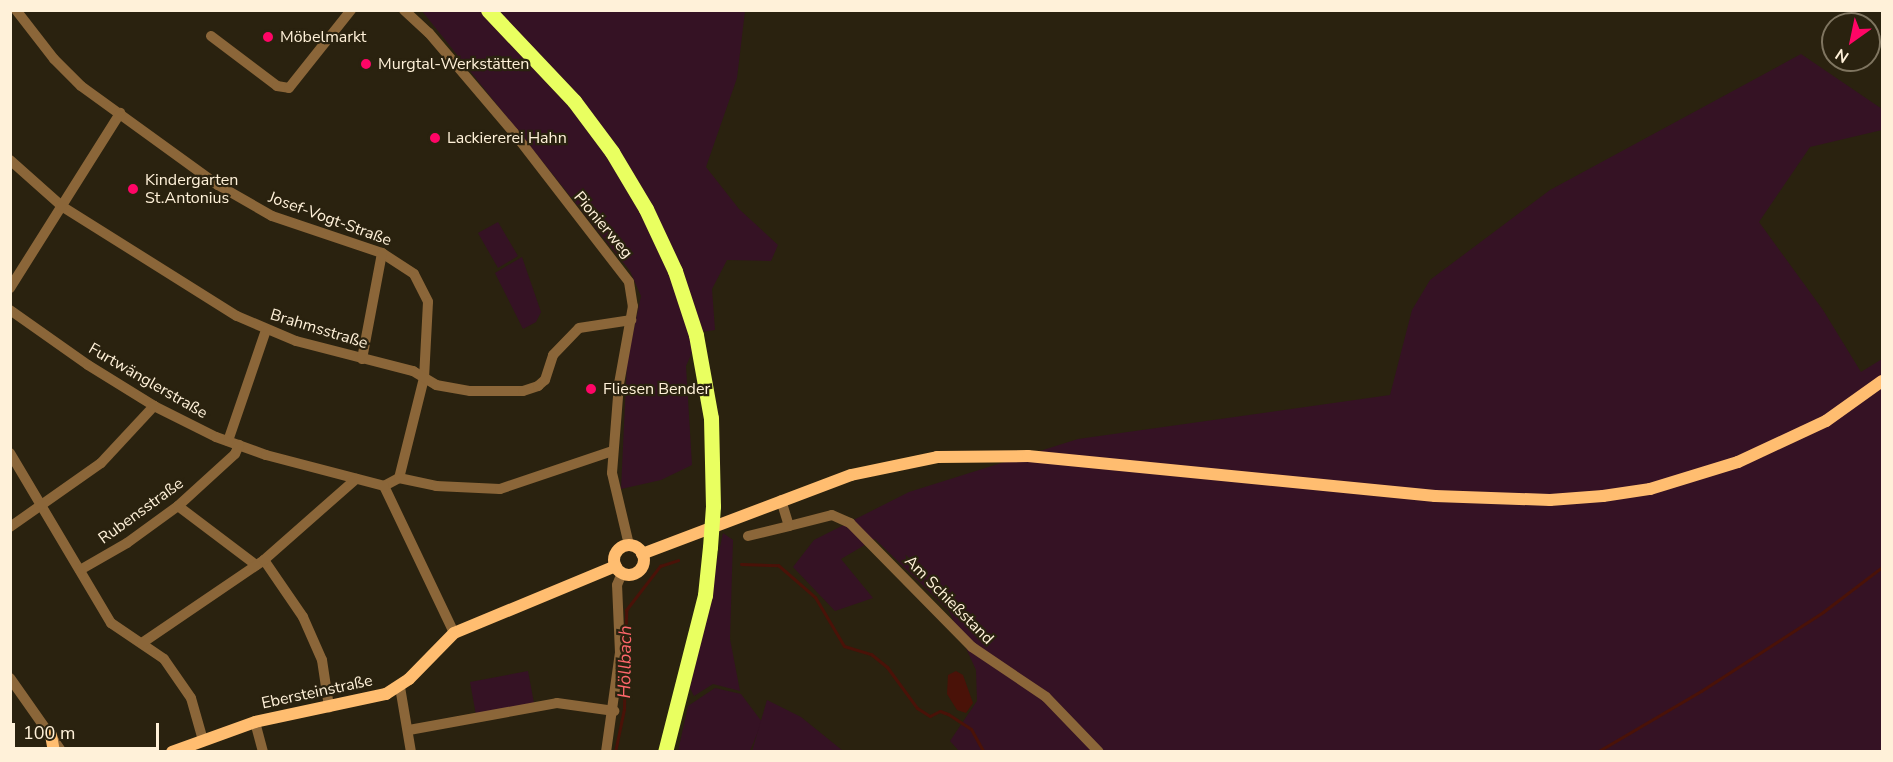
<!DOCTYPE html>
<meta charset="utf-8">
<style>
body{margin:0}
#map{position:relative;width:1893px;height:762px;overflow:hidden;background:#2a220f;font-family:"Nunito Sans",sans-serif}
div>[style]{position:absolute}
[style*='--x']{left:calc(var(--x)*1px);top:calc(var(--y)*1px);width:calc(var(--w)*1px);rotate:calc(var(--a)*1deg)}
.green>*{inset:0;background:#351224}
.water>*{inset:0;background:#4a1208}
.stream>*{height:3px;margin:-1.5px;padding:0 1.5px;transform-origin:1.5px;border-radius:1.5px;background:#4a1208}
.street>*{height:10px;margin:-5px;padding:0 5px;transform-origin:5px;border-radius:5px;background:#8b6639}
.secondary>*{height:12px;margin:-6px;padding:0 6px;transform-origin:6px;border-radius:6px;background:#ffbd70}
.secondary>.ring{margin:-6px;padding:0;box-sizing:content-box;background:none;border:12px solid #ffbd70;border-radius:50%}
.primary>*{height:15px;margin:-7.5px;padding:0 7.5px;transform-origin:7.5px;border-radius:7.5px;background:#e9ff60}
.primary-bridge>*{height:15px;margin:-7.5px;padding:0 7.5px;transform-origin:7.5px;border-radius:7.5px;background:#e9ff60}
.dots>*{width:16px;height:16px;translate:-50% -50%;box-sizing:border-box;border:3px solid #2a220f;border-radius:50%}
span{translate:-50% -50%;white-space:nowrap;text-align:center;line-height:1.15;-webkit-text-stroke:4.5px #2a220f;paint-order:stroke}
.poi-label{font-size:16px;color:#fff1d9}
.left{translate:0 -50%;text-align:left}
.street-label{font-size:16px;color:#fff1d9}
.water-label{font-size:18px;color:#ff676b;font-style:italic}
.frame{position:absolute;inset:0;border:12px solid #fff1d9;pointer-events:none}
.north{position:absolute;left:1821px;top:12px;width:60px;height:60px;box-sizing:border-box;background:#2a220f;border:2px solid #7f7560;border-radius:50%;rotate:213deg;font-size:16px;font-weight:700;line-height:24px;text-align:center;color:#fff1d9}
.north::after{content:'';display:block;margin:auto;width:21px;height:27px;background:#ff0566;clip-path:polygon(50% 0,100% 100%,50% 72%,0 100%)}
.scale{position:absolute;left:12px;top:723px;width:147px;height:27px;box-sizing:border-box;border:3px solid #fff1d9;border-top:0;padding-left:8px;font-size:18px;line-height:21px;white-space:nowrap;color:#fff1d9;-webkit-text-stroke:4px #2a220f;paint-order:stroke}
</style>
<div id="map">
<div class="green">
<i style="clip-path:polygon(422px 11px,745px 11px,737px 78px,706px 167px,739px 209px,778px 245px,771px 261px,727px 260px,712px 289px,715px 330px,701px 332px,686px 366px,692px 465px,661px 480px,621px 489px,627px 361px,641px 296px,630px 271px)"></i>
<i style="clip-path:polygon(1801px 54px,1882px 109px,1882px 130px,1810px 147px,1759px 222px,1823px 310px,1861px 372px,1882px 359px,1882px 751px,959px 751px,950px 741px,977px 701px,976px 670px,949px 611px,875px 539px,841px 559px,873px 598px,835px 611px,793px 567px,814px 540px,909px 492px,1078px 439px,1390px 395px,1412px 310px,1430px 280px,1550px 190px)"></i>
<i style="clip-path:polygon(498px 222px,518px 256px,498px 268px,478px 233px)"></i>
<i style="clip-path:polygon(522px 257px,541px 312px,536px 322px,523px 329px,495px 273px)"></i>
<i style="clip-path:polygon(723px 533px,733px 540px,730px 639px,740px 691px,713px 684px,694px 696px,690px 688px)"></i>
<i style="clip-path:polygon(528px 671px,534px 703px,476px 715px,470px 682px)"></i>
<i style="clip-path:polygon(715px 688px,741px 694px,762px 722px,750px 751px,678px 751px,688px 706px)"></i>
<i style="clip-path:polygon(767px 700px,801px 717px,843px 751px,752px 751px)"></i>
</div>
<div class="water">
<i style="clip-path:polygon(956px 671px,963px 675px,973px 703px,966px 713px,957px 710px,947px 694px,948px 675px)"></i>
</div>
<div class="stream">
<i style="--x:741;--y:564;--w:37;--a:2"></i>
<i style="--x:778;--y:565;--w:49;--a:40.9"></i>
<i style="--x:815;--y:597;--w:57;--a:59.4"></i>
<i style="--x:844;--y:646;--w:28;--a:17"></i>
<i style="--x:871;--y:654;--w:21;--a:39"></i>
<i style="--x:887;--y:667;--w:51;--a:53.8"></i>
<i style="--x:917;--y:708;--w:15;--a:32"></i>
<i style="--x:930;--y:716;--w:11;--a:-27"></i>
<i style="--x:940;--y:711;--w:9;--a:21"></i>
<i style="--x:948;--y:714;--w:27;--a:33"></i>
<i style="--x:971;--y:729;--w:26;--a:61"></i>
<i style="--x:625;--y:647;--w:37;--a:-88"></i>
<i style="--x:626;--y:610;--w:56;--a:-52.3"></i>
<i style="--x:660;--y:566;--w:19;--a:-18"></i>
<i style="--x:615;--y:752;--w:44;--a:-78.2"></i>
<i style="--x:624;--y:709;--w:55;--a:-89"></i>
<i style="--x:1597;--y:752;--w:121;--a:-30.4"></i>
<i style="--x:1701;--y:691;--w:145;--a:-32.9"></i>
<i style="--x:1823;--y:612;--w:74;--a:-37.3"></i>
</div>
<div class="street">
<i style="--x:16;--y:10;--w:62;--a:52.2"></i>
<i style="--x:54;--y:59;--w:38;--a:45"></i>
<i style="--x:81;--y:86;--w:169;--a:35.9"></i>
<i style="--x:218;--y:185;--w:62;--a:29.9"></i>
<i style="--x:272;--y:216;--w:116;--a:18.6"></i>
<i style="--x:382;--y:253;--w:38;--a:33"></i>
<i style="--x:414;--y:274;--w:31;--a:63"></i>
<i style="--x:428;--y:302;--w:76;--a:93"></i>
<i style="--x:424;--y:378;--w:103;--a:104"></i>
<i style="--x:399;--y:478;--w:17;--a:152"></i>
<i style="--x:384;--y:486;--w:163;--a:64.5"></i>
<i style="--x:404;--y:10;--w:34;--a:43"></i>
<i style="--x:429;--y:33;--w:131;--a:49.6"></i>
<i style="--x:514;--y:133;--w:188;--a:52.3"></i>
<i style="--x:629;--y:282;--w:24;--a:81"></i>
<i style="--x:633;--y:306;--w:79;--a:100.2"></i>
<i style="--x:619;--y:384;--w:89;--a:94.5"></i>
<i style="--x:612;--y:473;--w:74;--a:76.7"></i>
<i style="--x:211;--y:36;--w:83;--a:37.1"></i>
<i style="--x:277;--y:86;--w:12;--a:9"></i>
<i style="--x:289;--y:88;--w:100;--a:-51.5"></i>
<i style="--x:10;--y:160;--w:71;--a:41.6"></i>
<i style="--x:63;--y:207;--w:205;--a:32.1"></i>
<i style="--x:237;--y:316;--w:64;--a:23"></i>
<i style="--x:296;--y:341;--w:121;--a:14.4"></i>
<i style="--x:413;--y:371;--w:27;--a:31"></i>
<i style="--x:436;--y:385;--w:35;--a:10"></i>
<i style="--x:470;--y:391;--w:53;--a:0"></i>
<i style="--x:523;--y:391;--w:16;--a:-18"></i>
<i style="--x:538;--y:386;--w:9;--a:-41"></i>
<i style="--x:545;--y:380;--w:26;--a:-72"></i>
<i style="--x:553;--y:355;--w:37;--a:-46"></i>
<i style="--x:579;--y:328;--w:53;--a:-8.7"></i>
<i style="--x:10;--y:288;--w:207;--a:-57.8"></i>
<i style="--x:10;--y:310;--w:95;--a:35.2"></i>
<i style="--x:88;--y:365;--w:78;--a:31.8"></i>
<i style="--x:154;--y:406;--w:69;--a:26.6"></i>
<i style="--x:216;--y:437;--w:53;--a:19.8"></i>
<i style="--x:266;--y:455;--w:122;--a:14.7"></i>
<i style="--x:362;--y:359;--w:108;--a:-79.3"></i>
<i style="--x:228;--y:441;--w:117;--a:-71.1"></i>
<i style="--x:10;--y:453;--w:198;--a:59.3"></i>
<i style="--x:111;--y:623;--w:64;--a:34.2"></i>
<i style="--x:164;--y:659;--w:47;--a:55.3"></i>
<i style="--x:191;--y:698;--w:44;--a:74.1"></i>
<i style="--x:399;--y:478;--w:38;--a:12"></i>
<i style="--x:436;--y:486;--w:64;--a:2.7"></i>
<i style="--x:500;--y:489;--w:118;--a:-18.7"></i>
<i style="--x:781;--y:500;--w:27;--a:73"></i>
<i style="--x:789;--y:526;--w:44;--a:-14.3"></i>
<i style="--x:832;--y:515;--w:20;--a:24"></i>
<i style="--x:850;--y:523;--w:174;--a:45.5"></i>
<i style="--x:972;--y:647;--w:89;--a:34"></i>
<i style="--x:1046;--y:697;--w:76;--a:46.1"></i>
<i style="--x:178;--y:506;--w:98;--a:37.1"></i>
<i style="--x:10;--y:527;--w:111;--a:-35.1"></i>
<i style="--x:101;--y:463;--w:78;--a:-47.1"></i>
<i style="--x:748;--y:536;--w:42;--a:-13.7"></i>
<i style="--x:264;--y:560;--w:69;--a:55.6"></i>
<i style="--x:303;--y:617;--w:47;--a:66.2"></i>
<i style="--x:322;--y:660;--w:48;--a:81.5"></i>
<i style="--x:80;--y:570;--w:54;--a:-29.9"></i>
<i style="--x:127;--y:543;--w:63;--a:-36"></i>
<i style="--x:178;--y:506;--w:77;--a:-42.4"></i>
<i style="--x:235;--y:454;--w:10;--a:-66"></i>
<i style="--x:142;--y:643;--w:148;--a:-34.2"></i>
<i style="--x:264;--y:560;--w:123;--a:-41.4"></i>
<i style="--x:10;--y:678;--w:90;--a:54.9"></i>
<i style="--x:400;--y:687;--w:66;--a:80.4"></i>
<i style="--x:255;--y:722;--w:31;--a:75"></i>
<i style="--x:409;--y:730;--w:150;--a:-10.3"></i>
<i style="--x:557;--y:703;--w:58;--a:8"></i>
<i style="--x:606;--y:752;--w:100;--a:-82"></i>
<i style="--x:620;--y:653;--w:68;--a:-92.5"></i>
<i style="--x:617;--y:585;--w:13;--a:-67"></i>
</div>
<div class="secondary">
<i class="ring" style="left:614px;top:545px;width:18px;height:18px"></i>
<i style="--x:642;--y:554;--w:223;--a:-20.7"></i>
<i style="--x:851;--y:475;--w:88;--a:-11.8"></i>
<i style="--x:937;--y:457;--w:91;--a:-0.6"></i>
<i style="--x:1028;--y:456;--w:409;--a:5.6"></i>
<i style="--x:1435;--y:496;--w:115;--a:2"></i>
<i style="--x:1550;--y:500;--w:53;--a:-4.3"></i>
<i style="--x:1603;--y:496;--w:48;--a:-8.5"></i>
<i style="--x:1650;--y:489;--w:92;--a:-17.1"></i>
<i style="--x:1738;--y:462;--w:97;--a:-25"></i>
<i style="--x:1826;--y:421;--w:69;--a:-35.5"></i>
<i style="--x:51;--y:735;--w:17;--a:80"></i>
<i style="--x:172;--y:752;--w:88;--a:-19.9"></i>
<i style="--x:255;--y:722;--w:134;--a:-12.1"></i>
<i style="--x:386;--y:694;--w:27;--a:-33"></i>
<i style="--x:409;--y:679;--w:64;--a:-45.6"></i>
<i style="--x:454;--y:633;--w:175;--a:-22.5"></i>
</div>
<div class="primary">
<i style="--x:488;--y:10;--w:125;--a:46.6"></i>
<i style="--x:574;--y:101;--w:64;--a:53.3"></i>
<i style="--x:612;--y:152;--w:66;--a:59.2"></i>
<i style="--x:646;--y:209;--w:68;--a:64.9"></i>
<i style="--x:675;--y:271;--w:67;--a:71.8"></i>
<i style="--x:696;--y:335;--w:84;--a:79.8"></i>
<i style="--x:711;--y:418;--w:88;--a:88.7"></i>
<i style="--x:665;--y:752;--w:162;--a:-75.7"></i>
<i style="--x:705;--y:595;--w:48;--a:-84.1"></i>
</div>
<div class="primary-bridge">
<i style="--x:710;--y:547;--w:41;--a:-85.8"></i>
</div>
<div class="dots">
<i style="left:268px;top:37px;background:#ff0566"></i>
<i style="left:366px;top:64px;background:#ff0566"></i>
<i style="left:435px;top:138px;background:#ff0566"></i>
<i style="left:133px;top:189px;background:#ff0566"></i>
<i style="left:591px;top:389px;background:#ff0566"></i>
</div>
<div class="poi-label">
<span class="left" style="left:280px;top:37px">Möbelmarkt</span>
<span class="left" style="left:378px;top:64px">Murgtal-Werkstätten</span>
<span class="left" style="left:447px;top:138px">Lackiererei Hahn</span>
<span class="left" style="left:145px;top:189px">Kindergarten<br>St.Antonius</span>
<span class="left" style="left:603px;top:389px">Fliesen Bender</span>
</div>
<div class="street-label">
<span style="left:330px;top:219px;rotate:20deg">Josef-Vogt-Straße</span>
<span style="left:603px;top:225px;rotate:50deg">Pionierweg</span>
<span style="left:319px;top:329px;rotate:17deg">Brahmsstraße</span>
<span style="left:148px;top:381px;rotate:30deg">Furtwänglerstraße</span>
<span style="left:141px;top:511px;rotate:-36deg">Rubensstraße</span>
<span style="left:949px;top:600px;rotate:45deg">Am Schießstand</span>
<span style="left:317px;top:692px;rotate:-12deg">Ebersteinstraße</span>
</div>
<div class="water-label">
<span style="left:625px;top:662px;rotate:-89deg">Höllbach</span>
</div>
<div class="frame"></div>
<div class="north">N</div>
<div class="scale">100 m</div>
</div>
